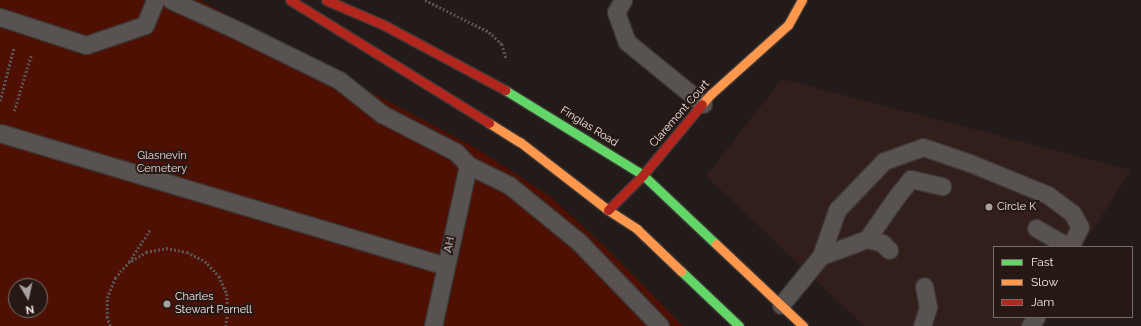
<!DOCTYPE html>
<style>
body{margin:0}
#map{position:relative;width:1141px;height:326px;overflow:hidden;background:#221b19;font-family:Raleway,sans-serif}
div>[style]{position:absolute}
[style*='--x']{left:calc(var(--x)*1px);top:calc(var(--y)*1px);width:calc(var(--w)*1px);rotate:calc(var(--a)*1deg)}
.built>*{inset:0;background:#321e1a}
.green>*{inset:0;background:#4e1003}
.path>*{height:2.5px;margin-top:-1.25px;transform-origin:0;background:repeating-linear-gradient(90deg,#595453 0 2px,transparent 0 4px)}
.roads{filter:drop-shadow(1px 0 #3d3736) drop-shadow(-1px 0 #3d3736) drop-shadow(0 1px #3d3736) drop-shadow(0 -1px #3d3736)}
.lane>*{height:17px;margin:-8.5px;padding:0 8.5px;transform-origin:8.5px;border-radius:8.5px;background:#585250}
.fast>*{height:9px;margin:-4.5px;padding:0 4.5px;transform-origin:4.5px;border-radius:4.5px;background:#63d668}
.slow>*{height:9px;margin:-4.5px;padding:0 4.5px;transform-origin:4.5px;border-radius:4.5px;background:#ff974d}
.jam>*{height:9px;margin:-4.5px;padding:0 4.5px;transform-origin:4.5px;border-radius:4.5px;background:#b3261e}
.dots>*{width:11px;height:11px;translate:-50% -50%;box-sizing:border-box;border:2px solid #261915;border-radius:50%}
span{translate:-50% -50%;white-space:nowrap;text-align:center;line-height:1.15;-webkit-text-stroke:4px #261915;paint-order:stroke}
.street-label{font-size:11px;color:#f4eae7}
.park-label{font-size:11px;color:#efd6d0}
.poi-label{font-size:11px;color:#f4eae7}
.left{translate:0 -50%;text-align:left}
.legend{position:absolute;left:993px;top:246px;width:140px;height:72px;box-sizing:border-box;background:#261915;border:1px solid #786d69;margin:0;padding:5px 7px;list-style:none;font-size:12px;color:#f4eae7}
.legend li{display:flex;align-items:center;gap:8px;height:20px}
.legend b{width:20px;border:1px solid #786d69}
.north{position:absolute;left:8px;top:278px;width:40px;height:40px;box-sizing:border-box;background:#261915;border:1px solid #786d69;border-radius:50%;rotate:171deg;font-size:11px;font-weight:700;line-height:16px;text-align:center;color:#f4eae7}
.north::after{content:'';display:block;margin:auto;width:14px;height:18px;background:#aaa29f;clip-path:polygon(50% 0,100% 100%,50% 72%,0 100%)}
</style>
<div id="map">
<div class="built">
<i style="clip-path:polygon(782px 79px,1131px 170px,1082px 247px,994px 247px,994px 317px,1038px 317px,1032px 326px,864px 326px,706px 176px)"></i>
</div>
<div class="green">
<i style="clip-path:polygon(evenodd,0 0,200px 0,479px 150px,551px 197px,608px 250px,683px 326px,0 326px,0 0,16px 286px,40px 286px,40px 310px,16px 310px,16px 286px)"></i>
</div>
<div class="path">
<i style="--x:425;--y:0;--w:72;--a:26.6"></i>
<i style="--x:489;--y:32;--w:18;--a:43"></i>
<i style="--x:502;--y:44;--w:15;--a:74"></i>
<i style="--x:0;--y:101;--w:56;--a:-75.5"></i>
<i style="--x:14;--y:111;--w:59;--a:-73.1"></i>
<i style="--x:129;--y:262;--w:38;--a:-57"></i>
<i style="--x:110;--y:326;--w:9;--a:-111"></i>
<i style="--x:107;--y:318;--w:20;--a:-90"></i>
<i style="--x:107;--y:298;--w:22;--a:-68"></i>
<i style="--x:115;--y:278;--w:20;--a:-49"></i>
<i style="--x:128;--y:263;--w:21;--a:-31"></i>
<i style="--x:146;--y:252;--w:20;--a:-11"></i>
<i style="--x:166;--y:248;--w:21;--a:11"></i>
<i style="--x:187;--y:252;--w:20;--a:27"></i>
<i style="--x:205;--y:261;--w:21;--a:47"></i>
<i style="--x:219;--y:276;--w:20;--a:66"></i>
<i style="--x:227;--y:294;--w:19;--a:87"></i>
<i style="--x:228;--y:313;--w:13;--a:99"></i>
</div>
<div class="roads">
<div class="lane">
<i style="--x:171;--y:0;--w:75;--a:24.5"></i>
<i style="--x:239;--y:31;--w:111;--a:26.1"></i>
<i style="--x:339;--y:80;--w:55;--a:38.3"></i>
<i style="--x:382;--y:114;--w:83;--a:27.2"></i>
<i style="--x:456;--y:152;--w:18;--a:47"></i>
<i style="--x:468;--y:165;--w:46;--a:26"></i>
<i style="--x:509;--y:185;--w:89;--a:39.1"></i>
<i style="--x:578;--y:241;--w:118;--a:46"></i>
<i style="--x:623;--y:0;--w:14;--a:120"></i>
<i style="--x:616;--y:12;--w:32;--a:70"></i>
<i style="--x:627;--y:42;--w:98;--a:39.2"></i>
<i style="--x:0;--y:17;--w:90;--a:18"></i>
<i style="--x:86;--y:45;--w:62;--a:-18.7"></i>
<i style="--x:145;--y:25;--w:27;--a:-68"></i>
<i style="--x:0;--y:133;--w:465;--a:16.6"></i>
<i style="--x:1036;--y:228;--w:30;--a:30"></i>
<i style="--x:1062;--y:243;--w:4;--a:76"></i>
<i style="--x:867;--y:239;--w:52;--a:-55.1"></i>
<i style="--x:897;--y:196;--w:22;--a:-51"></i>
<i style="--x:911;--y:179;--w:32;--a:13"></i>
<i style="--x:821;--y:256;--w:49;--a:-20.3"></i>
<i style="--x:867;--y:239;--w:16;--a:15"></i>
<i style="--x:882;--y:243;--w:10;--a:45"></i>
<i style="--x:781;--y:305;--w:63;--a:-50.8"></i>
<i style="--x:821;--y:256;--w:49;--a:-70.8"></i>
<i style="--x:837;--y:210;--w:68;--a:-46.2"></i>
<i style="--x:884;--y:161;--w:41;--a:-19.7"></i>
<i style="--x:923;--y:147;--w:50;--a:18.8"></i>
<i style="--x:970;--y:163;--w:84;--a:22.3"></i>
<i style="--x:1048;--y:195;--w:30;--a:37"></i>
<i style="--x:1072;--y:213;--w:16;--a:60"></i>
<i style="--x:1080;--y:227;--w:16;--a:117"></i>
<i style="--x:1073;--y:241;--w:10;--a:143"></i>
<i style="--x:433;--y:326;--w:165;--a:-77.7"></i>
<i style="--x:922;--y:326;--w:20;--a:-72"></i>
<i style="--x:928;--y:307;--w:21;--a:-101"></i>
<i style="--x:1030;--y:326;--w:11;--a:-56"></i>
</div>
<div class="fast">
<i style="--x:505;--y:90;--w:162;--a:31.6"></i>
<i style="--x:643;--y:175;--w:100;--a:43.4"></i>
<i style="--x:681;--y:271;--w:80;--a:43.5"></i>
</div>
<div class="slow">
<i style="--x:702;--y:104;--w:13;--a:-48"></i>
<i style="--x:711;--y:94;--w:103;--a:-41.9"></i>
<i style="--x:788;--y:25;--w:29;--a:-61"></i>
<i style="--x:489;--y:123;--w:36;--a:32"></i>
<i style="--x:520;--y:142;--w:111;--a:37.7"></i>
<i style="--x:608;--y:210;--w:35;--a:33"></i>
<i style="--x:637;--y:229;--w:61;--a:43.7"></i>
<i style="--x:716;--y:244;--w:120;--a:43.3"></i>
</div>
<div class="jam">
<i style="--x:290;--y:0;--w:234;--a:31.7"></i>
<i style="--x:326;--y:0;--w:61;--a:23.2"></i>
<i style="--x:382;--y:24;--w:140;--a:28.2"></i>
<i style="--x:608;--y:210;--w:49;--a:-45"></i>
<i style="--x:643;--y:175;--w:92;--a:-50.3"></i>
</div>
</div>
<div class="dots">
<i style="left:989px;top:207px;background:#aaa29f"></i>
<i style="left:167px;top:304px;background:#aaa29f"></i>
</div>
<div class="street-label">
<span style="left:680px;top:114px;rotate:-49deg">Claremont Court</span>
<span style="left:589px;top:127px;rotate:32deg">Finglas Road</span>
<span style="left:450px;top:245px;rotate:-78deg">AH</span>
</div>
<div class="park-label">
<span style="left:162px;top:163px">Glasnevin<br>Cemetery</span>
</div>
<div class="poi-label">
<span class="left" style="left:997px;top:207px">Circle K</span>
<span class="left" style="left:175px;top:304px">Charles<br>Stewart Parnell</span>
</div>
<ul class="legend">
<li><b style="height:5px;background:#63d668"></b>Fast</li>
<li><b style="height:5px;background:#ff974d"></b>Slow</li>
<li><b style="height:5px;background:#b3261e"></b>Jam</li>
</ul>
<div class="north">N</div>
</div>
